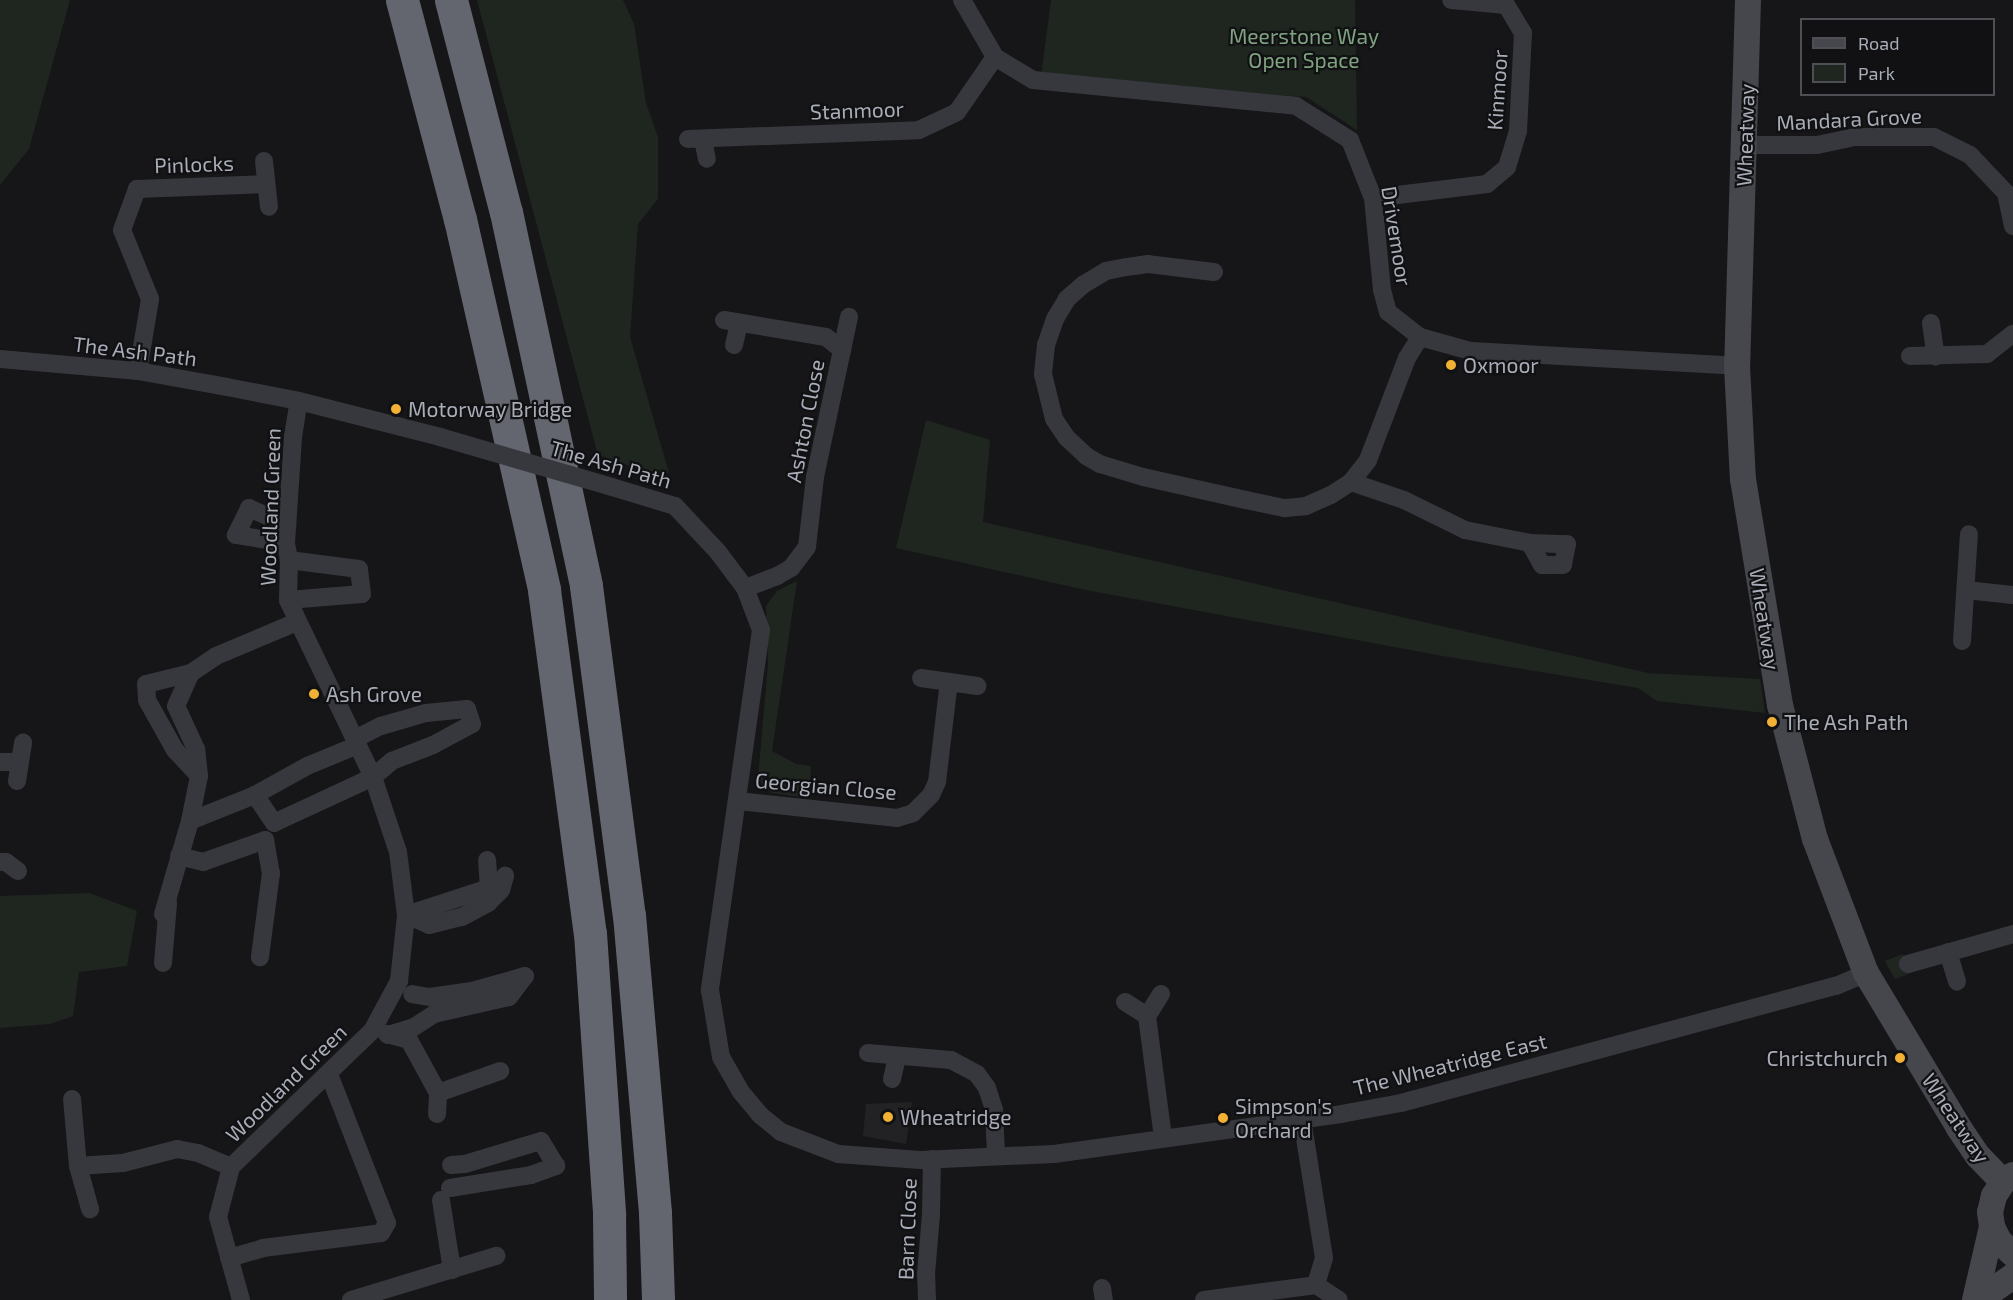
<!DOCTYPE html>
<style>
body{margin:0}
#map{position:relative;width:2013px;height:1300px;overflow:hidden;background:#161618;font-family:"Exo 2",sans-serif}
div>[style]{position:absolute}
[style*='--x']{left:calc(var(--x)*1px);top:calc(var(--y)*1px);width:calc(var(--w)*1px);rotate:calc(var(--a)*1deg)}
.built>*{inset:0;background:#222225}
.green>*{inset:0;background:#1e261f}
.street>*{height:18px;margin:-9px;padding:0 9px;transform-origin:9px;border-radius:9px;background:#37383d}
.secondary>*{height:26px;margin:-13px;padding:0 13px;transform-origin:13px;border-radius:13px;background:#45474d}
.highway>*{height:33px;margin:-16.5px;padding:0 16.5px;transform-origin:16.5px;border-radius:16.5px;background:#63666e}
.street-bridge>*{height:18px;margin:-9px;padding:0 9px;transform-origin:9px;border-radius:9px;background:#37383d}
.dots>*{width:16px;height:16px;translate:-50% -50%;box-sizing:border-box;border:3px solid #111113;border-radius:50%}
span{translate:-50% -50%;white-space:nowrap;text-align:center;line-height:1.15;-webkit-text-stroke:4.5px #111113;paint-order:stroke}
.park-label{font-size:21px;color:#7fa381}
.street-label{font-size:21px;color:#a8adb8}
.poi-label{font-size:21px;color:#a8adb8}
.left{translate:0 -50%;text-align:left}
.right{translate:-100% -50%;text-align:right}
.legend{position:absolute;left:1800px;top:18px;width:195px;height:78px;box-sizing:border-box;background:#111113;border:2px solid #4d4f55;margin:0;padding:8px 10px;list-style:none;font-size:18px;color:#a8adb8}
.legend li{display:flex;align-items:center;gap:12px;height:30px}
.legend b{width:30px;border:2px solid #4d4f55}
</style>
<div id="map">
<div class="built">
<i style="clip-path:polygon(912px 1102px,906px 1144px,863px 1136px,866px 1104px)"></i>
</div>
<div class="green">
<i style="clip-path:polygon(0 0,70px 0,29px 149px,0 185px)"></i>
<i style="clip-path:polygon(477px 0,623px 0,634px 24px,646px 103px,658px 137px,658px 199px,638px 224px,630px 337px,669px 473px,648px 472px,598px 455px)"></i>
<i style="clip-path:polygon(1051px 0,1355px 0,1357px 130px,1306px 97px,1041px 77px)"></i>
<i style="clip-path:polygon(926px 420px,990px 440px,983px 522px,1648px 673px,1760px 679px,1765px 713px,1657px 701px,1638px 688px,1443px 656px,1086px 590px,896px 548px)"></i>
<i style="clip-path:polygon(797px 581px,772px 751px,796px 764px,811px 766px,809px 798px,772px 793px,764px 788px,758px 778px,768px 664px,766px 606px,777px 591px)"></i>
<i style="clip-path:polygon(89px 893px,137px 911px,127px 966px,79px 972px,73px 1016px,50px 1024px,0 1028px,0 896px)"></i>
<i style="clip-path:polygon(1903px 954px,1911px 973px,1895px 979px,1885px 961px)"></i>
</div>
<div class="street">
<i style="--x:962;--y:0;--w:66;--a:59.9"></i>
<i style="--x:995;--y:57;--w:44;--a:31.2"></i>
<i style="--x:1033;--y:80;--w:264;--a:5.6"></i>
<i style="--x:1296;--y:106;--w:64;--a:32.2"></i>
<i style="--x:1350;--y:140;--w:62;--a:68.4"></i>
<i style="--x:1373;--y:198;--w:92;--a:84.4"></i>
<i style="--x:1382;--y:290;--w:23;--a:75"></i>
<i style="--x:1388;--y:312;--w:41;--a:38"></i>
<i style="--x:1420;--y:337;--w:53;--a:15.4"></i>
<i style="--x:1471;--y:351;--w:266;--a:3.2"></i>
<i style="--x:688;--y:139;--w:231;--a:-2.2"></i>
<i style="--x:919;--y:130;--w:42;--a:-25.3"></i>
<i style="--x:957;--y:112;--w:67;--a:-55.4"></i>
<i style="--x:703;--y:139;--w:20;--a:79"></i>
<i style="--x:1745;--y:145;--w:72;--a:0"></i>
<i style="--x:1817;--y:145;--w:40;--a:-12"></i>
<i style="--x:1856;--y:137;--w:78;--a:0"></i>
<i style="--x:1934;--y:137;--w:40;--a:26.6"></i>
<i style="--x:1970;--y:155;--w:52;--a:46.5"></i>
<i style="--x:2006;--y:193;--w:34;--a:78"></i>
<i style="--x:264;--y:161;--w:46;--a:83.8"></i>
<i style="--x:1373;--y:198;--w:115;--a:-7"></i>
<i style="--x:1487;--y:184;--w:26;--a:-40"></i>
<i style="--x:1507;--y:167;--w:38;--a:-73"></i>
<i style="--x:1518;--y:131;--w:98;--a:-87.1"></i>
<i style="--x:1523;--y:33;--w:33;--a:-121"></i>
<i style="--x:1506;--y:5;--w:55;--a:-174.8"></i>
<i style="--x:1214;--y:272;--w:66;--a:-173.1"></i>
<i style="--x:1148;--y:264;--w:22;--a:172"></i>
<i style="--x:1126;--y:267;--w:20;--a:169"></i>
<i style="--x:1106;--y:271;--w:26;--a:149"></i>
<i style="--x:1084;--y:284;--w:23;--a:139"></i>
<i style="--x:1067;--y:299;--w:23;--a:121"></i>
<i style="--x:1055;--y:319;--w:28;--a:109"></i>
<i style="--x:1046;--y:345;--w:29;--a:96"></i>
<i style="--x:1043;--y:374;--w:46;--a:76.3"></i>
<i style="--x:1054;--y:419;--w:23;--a:56"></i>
<i style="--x:1067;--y:438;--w:26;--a:43"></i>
<i style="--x:1086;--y:456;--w:16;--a:30"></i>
<i style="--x:1100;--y:464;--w:45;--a:16.8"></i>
<i style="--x:1143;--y:477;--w:106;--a:12.6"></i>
<i style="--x:1246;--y:500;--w:40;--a:12"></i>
<i style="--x:1285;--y:508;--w:21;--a:-5"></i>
<i style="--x:1306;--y:506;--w:27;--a:-24"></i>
<i style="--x:1331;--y:495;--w:24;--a:-33"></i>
<i style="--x:1351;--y:482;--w:28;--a:-52"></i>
<i style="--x:1368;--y:460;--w:109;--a:-69.1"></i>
<i style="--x:1407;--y:358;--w:25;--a:-58"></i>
<i style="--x:724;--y:320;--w:103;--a:9.5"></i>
<i style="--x:826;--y:337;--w:21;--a:39"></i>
<i style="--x:842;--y:350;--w:130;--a:102"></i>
<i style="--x:815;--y:477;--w:70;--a:96.5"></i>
<i style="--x:807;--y:547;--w:26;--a:127"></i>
<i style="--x:791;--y:568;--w:16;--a:150"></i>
<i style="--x:777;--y:576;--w:34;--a:159"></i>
<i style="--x:1931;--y:323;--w:34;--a:82"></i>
<i style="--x:734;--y:345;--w:23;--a:-77"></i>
<i style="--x:842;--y:350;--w:34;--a:-78"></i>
<i style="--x:1910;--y:356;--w:77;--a:-1.5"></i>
<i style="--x:1987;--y:354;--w:33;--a:-38"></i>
<i style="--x:0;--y:359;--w:139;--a:5"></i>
<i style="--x:138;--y:371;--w:90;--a:10.2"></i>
<i style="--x:227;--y:387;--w:73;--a:11"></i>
<i style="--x:299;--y:401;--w:146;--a:14.3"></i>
<i style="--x:138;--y:371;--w:73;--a:-80.5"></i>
<i style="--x:150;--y:299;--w:74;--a:-112.1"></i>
<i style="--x:122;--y:230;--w:44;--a:-69.9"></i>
<i style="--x:137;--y:189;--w:128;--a:-2.2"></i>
<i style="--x:1351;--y:482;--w:56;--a:18.8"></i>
<i style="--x:1404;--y:500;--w:68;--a:26.2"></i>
<i style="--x:1465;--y:530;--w:66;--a:11.3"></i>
<i style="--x:1530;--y:543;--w:37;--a:2"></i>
<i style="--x:1567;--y:544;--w:21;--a:101"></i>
<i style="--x:1563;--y:565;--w:21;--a:180"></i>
<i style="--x:1542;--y:565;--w:25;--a:-119"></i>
<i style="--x:612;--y:487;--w:66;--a:16.8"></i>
<i style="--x:675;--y:506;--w:63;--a:46.9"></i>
<i style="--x:718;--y:552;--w:45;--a:53.1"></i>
<i style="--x:745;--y:588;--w:45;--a:69.1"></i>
<i style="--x:761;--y:630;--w:364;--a:98.1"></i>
<i style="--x:710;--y:990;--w:68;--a:80.7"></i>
<i style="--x:721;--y:1057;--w:40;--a:60.3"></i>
<i style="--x:741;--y:1092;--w:30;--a:50"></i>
<i style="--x:760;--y:1115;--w:27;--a:39"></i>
<i style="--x:781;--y:1132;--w:61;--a:21.1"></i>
<i style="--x:838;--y:1154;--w:83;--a:4.1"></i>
<i style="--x:921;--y:1160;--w:133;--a:-2.6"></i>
<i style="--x:1054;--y:1154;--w:290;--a:-7.9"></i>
<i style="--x:1341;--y:1114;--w:61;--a:-10.4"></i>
<i style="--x:1401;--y:1103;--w:450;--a:-15.1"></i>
<i style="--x:1836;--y:986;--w:33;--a:-23"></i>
<i style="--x:286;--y:543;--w:51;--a:-170.9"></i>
<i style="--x:236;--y:535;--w:30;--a:-64"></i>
<i style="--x:249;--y:508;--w:42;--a:24.1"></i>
<i style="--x:1966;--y:590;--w:47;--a:6.1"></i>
<i style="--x:288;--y:600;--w:74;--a:-4.6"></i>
<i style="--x:362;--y:594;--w:25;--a:-97"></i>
<i style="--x:359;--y:569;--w:71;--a:-172.7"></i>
<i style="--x:1962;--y:641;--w:107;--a:-86.3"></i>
<i style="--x:191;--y:673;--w:46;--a:166.3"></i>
<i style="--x:146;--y:684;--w:16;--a:86"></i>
<i style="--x:147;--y:700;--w:57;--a:60.8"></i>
<i style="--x:175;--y:750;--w:35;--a:47"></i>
<i style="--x:921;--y:678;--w:57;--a:8.1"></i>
<i style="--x:355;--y:739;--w:29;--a:-27"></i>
<i style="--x:381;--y:726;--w:47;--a:-16.1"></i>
<i style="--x:426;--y:713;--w:41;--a:-5.6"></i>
<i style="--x:467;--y:709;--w:16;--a:72"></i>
<i style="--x:472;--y:724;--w:44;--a:151.7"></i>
<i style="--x:433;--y:745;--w:44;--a:158.7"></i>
<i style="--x:392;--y:761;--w:25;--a:140"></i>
<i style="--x:373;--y:777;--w:109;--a:155.1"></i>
<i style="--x:274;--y:823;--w:34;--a:-124"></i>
<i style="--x:255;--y:795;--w:60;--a:-29.1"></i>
<i style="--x:307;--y:766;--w:55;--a:-22.4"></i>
<i style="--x:0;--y:762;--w:18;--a:0"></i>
<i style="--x:17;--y:781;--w:39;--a:-81"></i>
<i style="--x:738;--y:801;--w:160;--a:6.1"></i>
<i style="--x:897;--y:818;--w:17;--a:-17"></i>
<i style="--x:913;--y:813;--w:25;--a:-45"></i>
<i style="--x:931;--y:795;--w:14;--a:-65"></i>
<i style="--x:937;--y:782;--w:101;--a:-83.2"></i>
<i style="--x:190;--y:821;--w:70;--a:-21.8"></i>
<i style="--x:179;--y:856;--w:25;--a:14"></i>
<i style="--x:203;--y:862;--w:66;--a:-19.5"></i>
<i style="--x:265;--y:840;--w:34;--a:80"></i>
<i style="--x:271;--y:873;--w:85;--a:97.5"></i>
<i style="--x:0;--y:862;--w:6;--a:0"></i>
<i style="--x:6;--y:862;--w:15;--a:37"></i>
<i style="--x:163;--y:914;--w:97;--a:-73.8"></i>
<i style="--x:190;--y:821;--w:46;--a:-78.7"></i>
<i style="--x:199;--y:776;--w:27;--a:-96"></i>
<i style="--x:196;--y:749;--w:47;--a:-114.9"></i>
<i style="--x:176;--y:706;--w:36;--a:-66"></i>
<i style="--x:191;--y:673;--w:30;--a:-34"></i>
<i style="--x:216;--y:656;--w:88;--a:-22.8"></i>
<i style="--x:406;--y:915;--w:25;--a:23"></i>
<i style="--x:429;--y:925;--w:34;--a:-14"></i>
<i style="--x:462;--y:917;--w:30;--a:-28"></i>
<i style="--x:488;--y:903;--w:18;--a:-45"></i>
<i style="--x:501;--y:890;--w:15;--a:-74"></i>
<i style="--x:406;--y:915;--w:87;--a:-18"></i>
<i style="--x:489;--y:888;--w:28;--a:-94"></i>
<i style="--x:1948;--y:952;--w:31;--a:73"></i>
<i style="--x:163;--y:963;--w:60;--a:-85.2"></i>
<i style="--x:1908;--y:964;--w:109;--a:-15.9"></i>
<i style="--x:1161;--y:994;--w:26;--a:122"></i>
<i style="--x:1147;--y:1016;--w:123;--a:82.5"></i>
<i style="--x:1125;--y:1002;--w:26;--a:32"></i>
<i style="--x:387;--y:1034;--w:23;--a:15"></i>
<i style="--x:409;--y:1040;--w:60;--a:61.3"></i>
<i style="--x:438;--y:1093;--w:66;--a:-19.5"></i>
<i style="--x:388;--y:1035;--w:27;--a:-17"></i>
<i style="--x:414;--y:1027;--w:24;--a:-33"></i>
<i style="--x:434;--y:1014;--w:77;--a:-12.8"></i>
<i style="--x:509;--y:997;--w:26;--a:-53"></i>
<i style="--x:525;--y:976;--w:55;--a:164.2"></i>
<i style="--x:472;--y:991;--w:43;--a:172.1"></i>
<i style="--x:429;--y:997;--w:17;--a:-170"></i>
<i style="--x:868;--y:1053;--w:83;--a:4.8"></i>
<i style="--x:951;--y:1060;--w:30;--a:28"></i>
<i style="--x:977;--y:1074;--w:17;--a:54"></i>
<i style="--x:987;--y:1088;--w:23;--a:72"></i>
<i style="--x:994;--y:1110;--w:46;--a:87.5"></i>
<i style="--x:892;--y:1079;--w:23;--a:-77"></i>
<i style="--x:72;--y:1099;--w:67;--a:84.9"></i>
<i style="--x:78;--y:1166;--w:45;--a:-3.8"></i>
<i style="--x:123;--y:1163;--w:56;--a:-14.5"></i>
<i style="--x:177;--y:1149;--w:21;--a:11"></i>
<i style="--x:198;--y:1153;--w:36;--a:23"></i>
<i style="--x:437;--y:1114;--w:21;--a:-87"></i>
<i style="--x:1302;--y:1119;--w:141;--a:81"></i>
<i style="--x:1324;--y:1258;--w:28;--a:107"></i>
<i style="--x:78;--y:1166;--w:45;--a:74.4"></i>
<i style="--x:450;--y:1188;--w:82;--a:-9.1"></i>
<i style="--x:531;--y:1175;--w:27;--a:-20"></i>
<i style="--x:556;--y:1166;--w:29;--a:-121"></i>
<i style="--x:541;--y:1141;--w:79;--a:163.2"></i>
<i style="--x:465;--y:1164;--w:14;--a:176"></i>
<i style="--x:441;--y:1200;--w:71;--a:81.1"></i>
<i style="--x:229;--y:1258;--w:35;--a:-16"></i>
<i style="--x:263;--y:1248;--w:119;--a:-7.2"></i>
<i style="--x:381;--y:1233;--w:12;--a:-59"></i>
<i style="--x:387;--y:1223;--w:155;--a:-111.3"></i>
<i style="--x:1102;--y:1288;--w:12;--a:81"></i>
<i style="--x:241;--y:1300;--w:86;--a:-105.5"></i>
<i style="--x:218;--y:1217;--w:52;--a:-75.4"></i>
<i style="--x:231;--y:1167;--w:196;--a:-44"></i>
<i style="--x:372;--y:1031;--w:57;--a:-61.6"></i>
<i style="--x:399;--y:981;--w:66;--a:-83.9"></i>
<i style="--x:406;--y:915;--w:64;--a:-97.2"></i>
<i style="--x:398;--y:852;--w:79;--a:-108.4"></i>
<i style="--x:373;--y:777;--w:196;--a:-115.7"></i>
<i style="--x:288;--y:600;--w:40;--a:-88.6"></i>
<i style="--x:289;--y:560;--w:17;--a:-100"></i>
<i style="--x:286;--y:543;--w:106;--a:-86.2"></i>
<i style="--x:293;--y:437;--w:36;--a:-81"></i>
<i style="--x:351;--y:1300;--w:152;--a:-16.9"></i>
<i style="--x:927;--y:1300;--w:26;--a:-92"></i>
<i style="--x:926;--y:1274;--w:59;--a:-85.2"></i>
<i style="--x:931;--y:1215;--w:56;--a:-89"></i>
<i style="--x:1204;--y:1300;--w:113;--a:-7.6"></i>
<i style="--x:1316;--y:1285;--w:27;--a:33"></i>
</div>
<div class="secondary">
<i style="--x:1748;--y:0;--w:366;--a:91.7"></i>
<i style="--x:1737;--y:366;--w:113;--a:87"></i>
<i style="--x:1743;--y:479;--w:229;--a:80.7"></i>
<i style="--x:1780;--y:705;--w:138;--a:75.4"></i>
<i style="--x:1815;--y:839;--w:143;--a:69.2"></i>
<i style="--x:1866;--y:973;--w:181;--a:59"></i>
<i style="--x:1959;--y:1128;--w:34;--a:56"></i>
<i style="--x:1978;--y:1156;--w:36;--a:46"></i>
<i style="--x:2013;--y:1175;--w:12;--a:145"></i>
<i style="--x:2003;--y:1182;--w:17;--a:123"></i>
<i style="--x:1994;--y:1196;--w:16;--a:104"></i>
<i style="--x:1990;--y:1212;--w:15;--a:82"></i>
<i style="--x:1992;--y:1227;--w:16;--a:63"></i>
<i style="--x:1999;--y:1241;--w:19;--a:43"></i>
<i style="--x:1975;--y:1300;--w:75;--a:-76.9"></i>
<i style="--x:1979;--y:1300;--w:42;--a:-35.2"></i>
</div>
<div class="highway">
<i style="--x:402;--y:0;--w:227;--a:75.2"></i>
<i style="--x:460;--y:219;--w:380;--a:77.2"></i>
<i style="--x:544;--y:590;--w:346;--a:82.4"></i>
<i style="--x:590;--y:933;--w:283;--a:86.1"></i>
<i style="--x:609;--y:1215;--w:85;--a:89.3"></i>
<i style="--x:451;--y:0;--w:219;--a:75.5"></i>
<i style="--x:506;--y:212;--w:382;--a:77.9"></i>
<i style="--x:586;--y:586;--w:332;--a:82.6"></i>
<i style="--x:629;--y:915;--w:299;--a:85"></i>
<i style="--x:655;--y:1213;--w:87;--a:88"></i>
</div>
<div class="street-bridge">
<i style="--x:440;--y:437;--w:179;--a:16.2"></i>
</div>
<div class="dots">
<i style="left:1451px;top:365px;background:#f2b134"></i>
<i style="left:396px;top:409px;background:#f2b134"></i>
<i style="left:314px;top:694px;background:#f2b134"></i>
<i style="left:1772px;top:722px;background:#f2b134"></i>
<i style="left:1900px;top:1058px;background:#f2b134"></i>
<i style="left:888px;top:1117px;background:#f2b134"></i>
<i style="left:1223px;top:1118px;background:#f2b134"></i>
</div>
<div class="park-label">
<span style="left:1304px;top:48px">Meerstone Way<br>Open Space</span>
</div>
<div class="street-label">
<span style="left:1497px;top:90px;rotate:-86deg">Kinmoor</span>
<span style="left:857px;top:110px;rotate:-2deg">Stanmoor</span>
<span style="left:1849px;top:119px;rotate:-3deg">Mandara Grove</span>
<span style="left:1745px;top:135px;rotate:-88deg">Wheatway</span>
<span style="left:194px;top:164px;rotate:-2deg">Pinlocks</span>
<span style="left:1397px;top:236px;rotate:81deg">Drivemoor</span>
<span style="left:135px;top:351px;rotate:7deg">The Ash Path</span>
<span style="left:805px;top:421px;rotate:-79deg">Ashton Close</span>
<span style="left:611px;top:464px;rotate:16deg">The Ash Path</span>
<span style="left:270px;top:507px;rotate:-88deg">Woodland Green</span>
<span style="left:1765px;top:619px;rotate:81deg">Wheatway</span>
<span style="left:826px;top:786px;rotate:5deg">Georgian Close</span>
<span style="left:1450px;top:1064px;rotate:-14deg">The Wheatridge East</span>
<span style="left:286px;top:1083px;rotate:-44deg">Woodland Green</span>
<span style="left:1956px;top:1118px;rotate:56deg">Wheatway</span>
<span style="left:907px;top:1229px;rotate:-88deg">Barn Close</span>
</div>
<div class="poi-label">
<span class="left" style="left:1463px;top:365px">Oxmoor</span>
<span class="left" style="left:408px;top:409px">Motorway Bridge</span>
<span class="left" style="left:326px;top:694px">Ash Grove</span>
<span class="left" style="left:1784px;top:722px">The Ash Path</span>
<span class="right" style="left:1888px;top:1058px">Christchurch</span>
<span class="left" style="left:1235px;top:1118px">Simpson's<br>Orchard</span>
<span class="left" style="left:900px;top:1117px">Wheatridge</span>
</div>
<ul class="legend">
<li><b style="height:8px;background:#45474d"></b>Road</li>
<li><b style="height:16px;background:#1e261f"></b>Park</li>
</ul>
</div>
